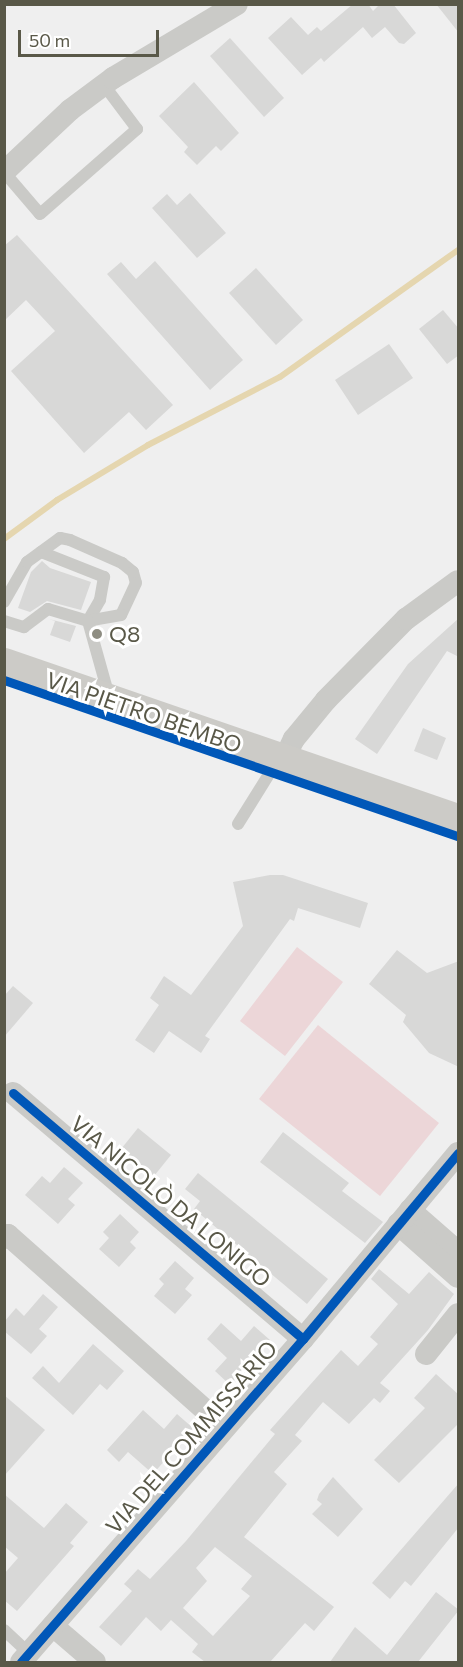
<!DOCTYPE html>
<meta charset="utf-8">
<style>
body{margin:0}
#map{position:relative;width:463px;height:1667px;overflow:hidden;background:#efefef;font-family:Commissioner,sans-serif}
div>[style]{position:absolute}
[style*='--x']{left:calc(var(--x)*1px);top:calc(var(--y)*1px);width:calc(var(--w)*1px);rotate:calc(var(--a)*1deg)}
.green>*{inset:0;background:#ecd6d8}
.stream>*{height:6px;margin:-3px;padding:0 3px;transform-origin:3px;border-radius:3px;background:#e5d6af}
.building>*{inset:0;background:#d8d8d7}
.lane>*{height:12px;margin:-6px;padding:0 6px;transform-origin:6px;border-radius:6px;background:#cacac7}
.street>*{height:22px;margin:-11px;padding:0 11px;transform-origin:11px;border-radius:11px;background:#cacac7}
.secondary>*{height:33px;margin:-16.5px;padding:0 16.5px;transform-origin:16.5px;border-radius:16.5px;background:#cccbc7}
.cycleway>*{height:9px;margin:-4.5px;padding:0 4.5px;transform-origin:4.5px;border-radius:4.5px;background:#0057b8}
.dots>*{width:16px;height:16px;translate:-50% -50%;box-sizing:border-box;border:3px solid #fff;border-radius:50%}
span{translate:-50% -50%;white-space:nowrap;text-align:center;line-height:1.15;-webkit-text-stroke:6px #fff;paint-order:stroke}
.poi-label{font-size:22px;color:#595848}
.left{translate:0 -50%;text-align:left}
.street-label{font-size:22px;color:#595848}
.frame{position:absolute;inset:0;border:6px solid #595848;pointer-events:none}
.scale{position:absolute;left:18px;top:30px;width:141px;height:27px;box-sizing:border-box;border:3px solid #595848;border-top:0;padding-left:8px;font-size:18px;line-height:21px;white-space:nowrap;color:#595848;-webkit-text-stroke:4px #fff;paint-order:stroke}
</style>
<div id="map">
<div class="green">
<i style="clip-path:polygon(297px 947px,343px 982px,285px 1056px,240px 1021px)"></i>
<i style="clip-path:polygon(318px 1025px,439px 1123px,380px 1196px,259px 1099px)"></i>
</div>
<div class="stream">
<i style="--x:4;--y:539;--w:66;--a:-36.3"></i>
<i style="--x:57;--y:500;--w:106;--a:-31.1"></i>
<i style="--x:148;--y:445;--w:148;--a:-27.3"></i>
<i style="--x:280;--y:377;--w:219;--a:-35.5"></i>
</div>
<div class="building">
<i style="clip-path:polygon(353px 4px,368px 4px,373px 11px,380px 4px,393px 4px,416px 33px,404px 44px,399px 43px,385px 27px,372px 38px,363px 27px,324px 62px,321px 58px,302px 75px,268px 38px,291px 17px,308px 35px,317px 27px,321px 31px)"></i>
<i style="clip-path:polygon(436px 4px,459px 4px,459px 33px)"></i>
<i style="clip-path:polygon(230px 38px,284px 98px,264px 117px,210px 56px)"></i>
<i style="clip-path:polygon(194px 82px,239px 133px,221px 151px,216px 146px,197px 165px,184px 152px,188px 147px,159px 116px)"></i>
<i style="clip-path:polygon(190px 193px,226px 233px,197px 258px,152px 208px,167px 194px,177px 205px)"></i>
<i style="clip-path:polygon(17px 235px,173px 405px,146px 430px,129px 412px,84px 453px,11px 371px,55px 331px,26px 300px,4px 321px,4px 246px)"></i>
<i style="clip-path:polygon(155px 261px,243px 360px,210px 390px,107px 274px,121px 262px,136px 279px)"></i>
<i style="clip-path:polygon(256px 268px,303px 320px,276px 345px,229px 293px)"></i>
<i style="clip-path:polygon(443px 310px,459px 329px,459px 355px,447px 364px,419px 329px)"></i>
<i style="clip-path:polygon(389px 344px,413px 378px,358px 415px,335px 380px)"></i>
<i style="clip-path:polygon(42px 561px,50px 568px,91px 582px,81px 610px,47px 601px,30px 612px,18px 608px,31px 572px)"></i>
<i style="clip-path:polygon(459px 618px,459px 657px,447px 651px,377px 754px,355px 739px,408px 664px)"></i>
<i style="clip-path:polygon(49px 619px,76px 626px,70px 642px,50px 635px,55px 621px)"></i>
<i style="clip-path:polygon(423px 728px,446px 738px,437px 760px,414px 751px)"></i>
<i style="clip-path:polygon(270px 875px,283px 875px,368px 903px,360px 928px,298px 908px,294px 921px,290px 919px,205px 1036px,210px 1039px,201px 1053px,169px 1031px,154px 1053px,135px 1040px,159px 1005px,150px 998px,164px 976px,191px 995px,243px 926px,233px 882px)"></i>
<i style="clip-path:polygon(397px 950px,427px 973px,459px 961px,459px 1067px,429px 1053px,403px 1022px,406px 1015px,369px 984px)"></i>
<i style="clip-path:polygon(13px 986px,33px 1003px,4px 1037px,4px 996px)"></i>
<i style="clip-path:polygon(138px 1128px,171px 1155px,154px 1176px,121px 1149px)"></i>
<i style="clip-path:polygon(283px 1132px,349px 1183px,342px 1191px,383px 1222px,365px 1243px,260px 1162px)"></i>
<i style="clip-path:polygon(64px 1167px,83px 1183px,68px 1199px,75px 1205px,58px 1224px,25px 1195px,42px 1176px,50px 1183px)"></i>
<i style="clip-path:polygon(198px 1173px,328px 1279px,307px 1304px,194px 1209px,200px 1201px,185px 1189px)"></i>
<i style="clip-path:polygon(120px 1214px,139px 1232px,130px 1242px,136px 1248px,119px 1267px,99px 1249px,109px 1238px,103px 1232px)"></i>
<i style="clip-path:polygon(175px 1261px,194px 1278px,185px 1289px,192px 1295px,175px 1314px,154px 1296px,164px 1284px,159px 1279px)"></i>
<i style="clip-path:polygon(evenodd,379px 1269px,409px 1294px,429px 1272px,454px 1294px,428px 1330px,380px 1383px,390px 1391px,380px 1403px,374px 1398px,349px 1424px,323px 1402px,295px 1435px,302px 1441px,274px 1472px,287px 1484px,244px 1537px,334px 1607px,314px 1631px,305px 1623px,270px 1662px,205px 1662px,192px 1652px,198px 1644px,171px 1620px,161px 1631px,146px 1617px,121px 1646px,99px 1627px,132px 1591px,124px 1584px,138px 1569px,150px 1579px,186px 1541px,275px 1434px,270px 1430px,341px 1350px,358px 1366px,378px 1344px,370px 1337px,398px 1304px,371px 1279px,379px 1269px,215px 1547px,252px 1576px,241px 1589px,250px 1596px,213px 1636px,183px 1608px,207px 1581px,196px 1568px,215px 1547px)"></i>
<i style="clip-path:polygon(43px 1294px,58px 1307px,39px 1329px,47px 1336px,31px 1354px,4px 1331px,4px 1322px,16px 1308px,24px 1316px)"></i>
<i style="clip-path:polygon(221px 1323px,241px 1341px,254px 1326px,270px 1340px,230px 1385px,215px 1371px,227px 1358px,207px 1339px)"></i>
<i style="clip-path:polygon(93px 1344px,124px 1371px,107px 1390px,100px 1384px,73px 1415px,32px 1378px,43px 1366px,59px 1383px)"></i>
<i style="clip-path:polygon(436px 1374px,459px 1395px,459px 1423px,399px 1483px,374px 1460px,425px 1408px,414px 1398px)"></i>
<i style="clip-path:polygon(4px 1395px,45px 1430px,4px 1476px)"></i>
<i style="clip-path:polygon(143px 1410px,164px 1429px,177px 1414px,193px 1428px,153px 1474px,128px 1452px,119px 1462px,107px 1450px)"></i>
<i style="clip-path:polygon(333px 1477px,363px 1509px,338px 1537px,312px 1514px,322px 1504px,317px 1500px,319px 1494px)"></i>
<i style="clip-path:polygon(459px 1483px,459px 1527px,411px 1586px,405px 1581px,390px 1599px,372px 1583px)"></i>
<i style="clip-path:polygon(4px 1494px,44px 1528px,66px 1503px,88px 1522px,70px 1543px,74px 1546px,17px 1611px,4px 1600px,4px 1574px,18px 1558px,4px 1546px)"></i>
<i style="clip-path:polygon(436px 1592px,459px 1610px,418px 1662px,330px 1662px,355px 1627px,387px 1655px)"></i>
</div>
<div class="lane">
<i style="--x:4;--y:172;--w:55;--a:49.4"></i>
<i style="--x:40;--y:214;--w:129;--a:-41.2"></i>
<i style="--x:137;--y:129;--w:55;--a:-126.9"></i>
<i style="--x:41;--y:552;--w:68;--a:21.6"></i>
<i style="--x:104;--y:577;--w:23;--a:100"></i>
<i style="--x:100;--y:600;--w:24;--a:120"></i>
<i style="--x:4;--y:602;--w:46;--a:-60.1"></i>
<i style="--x:27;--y:562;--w:41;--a:-36"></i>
<i style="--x:60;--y:538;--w:10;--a:11"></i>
<i style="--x:70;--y:540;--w:57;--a:23.9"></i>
<i style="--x:122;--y:563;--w:14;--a:39"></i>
<i style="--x:133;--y:572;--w:11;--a:75"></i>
<i style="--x:136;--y:583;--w:35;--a:115"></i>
<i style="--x:121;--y:615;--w:34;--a:170"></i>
<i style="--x:4;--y:621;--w:21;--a:17"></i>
<i style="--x:24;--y:627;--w:30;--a:-37"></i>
<i style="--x:48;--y:609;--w:42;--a:16.7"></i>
<i style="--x:88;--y:621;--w:78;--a:74.4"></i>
<i style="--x:238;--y:824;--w:62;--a:-58.1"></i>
<i style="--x:271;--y:771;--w:12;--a:-42"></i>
<i style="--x:4;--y:1630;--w:34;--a:43"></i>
</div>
<div class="street">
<i style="--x:4;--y:172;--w:91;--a:-43.2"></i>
<i style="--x:70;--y:110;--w:54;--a:-36.7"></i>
<i style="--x:113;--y:78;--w:144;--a:-30.8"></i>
<i style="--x:284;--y:760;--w:23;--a:-65"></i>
<i style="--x:294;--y:739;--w:50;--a:-50.6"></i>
<i style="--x:326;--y:700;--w:114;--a:-45.4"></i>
<i style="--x:406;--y:619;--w:64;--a:-36.2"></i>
<i style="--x:13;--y:1093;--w:380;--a:40.3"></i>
<i style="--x:410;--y:1210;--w:64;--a:41.2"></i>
<i style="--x:398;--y:1224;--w:80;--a:41.5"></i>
<i style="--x:4;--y:1238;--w:5;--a:-37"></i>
<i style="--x:8;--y:1235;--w:290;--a:41.6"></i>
<i style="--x:426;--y:1354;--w:51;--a:-51.3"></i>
<i style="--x:53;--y:1626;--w:55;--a:40.6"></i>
<i style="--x:21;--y:1662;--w:429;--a:-48.9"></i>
<i style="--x:303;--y:1339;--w:242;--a:-50.2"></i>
</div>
<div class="secondary">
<i style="--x:4;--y:664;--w:480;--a:19"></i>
</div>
<div class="cycleway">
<i style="--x:4;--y:680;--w:480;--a:19"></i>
<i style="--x:13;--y:1093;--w:380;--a:40.3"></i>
<i style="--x:21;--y:1662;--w:429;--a:-48.9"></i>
<i style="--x:303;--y:1339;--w:242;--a:-50.2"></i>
</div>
<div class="dots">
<i style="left:97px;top:634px;background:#8e8d82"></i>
</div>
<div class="poi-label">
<span class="left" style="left:109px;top:634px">Q8</span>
</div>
<div class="street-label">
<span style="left:144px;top:712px;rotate:19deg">VIA PIETRO BEMBO</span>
<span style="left:171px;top:1201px;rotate:40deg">VIA NICOLÒ DA LONIGO</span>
<span style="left:191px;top:1437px;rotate:-49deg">VIA DEL COMMISSARIO</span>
</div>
<div class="frame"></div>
<div class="scale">50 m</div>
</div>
